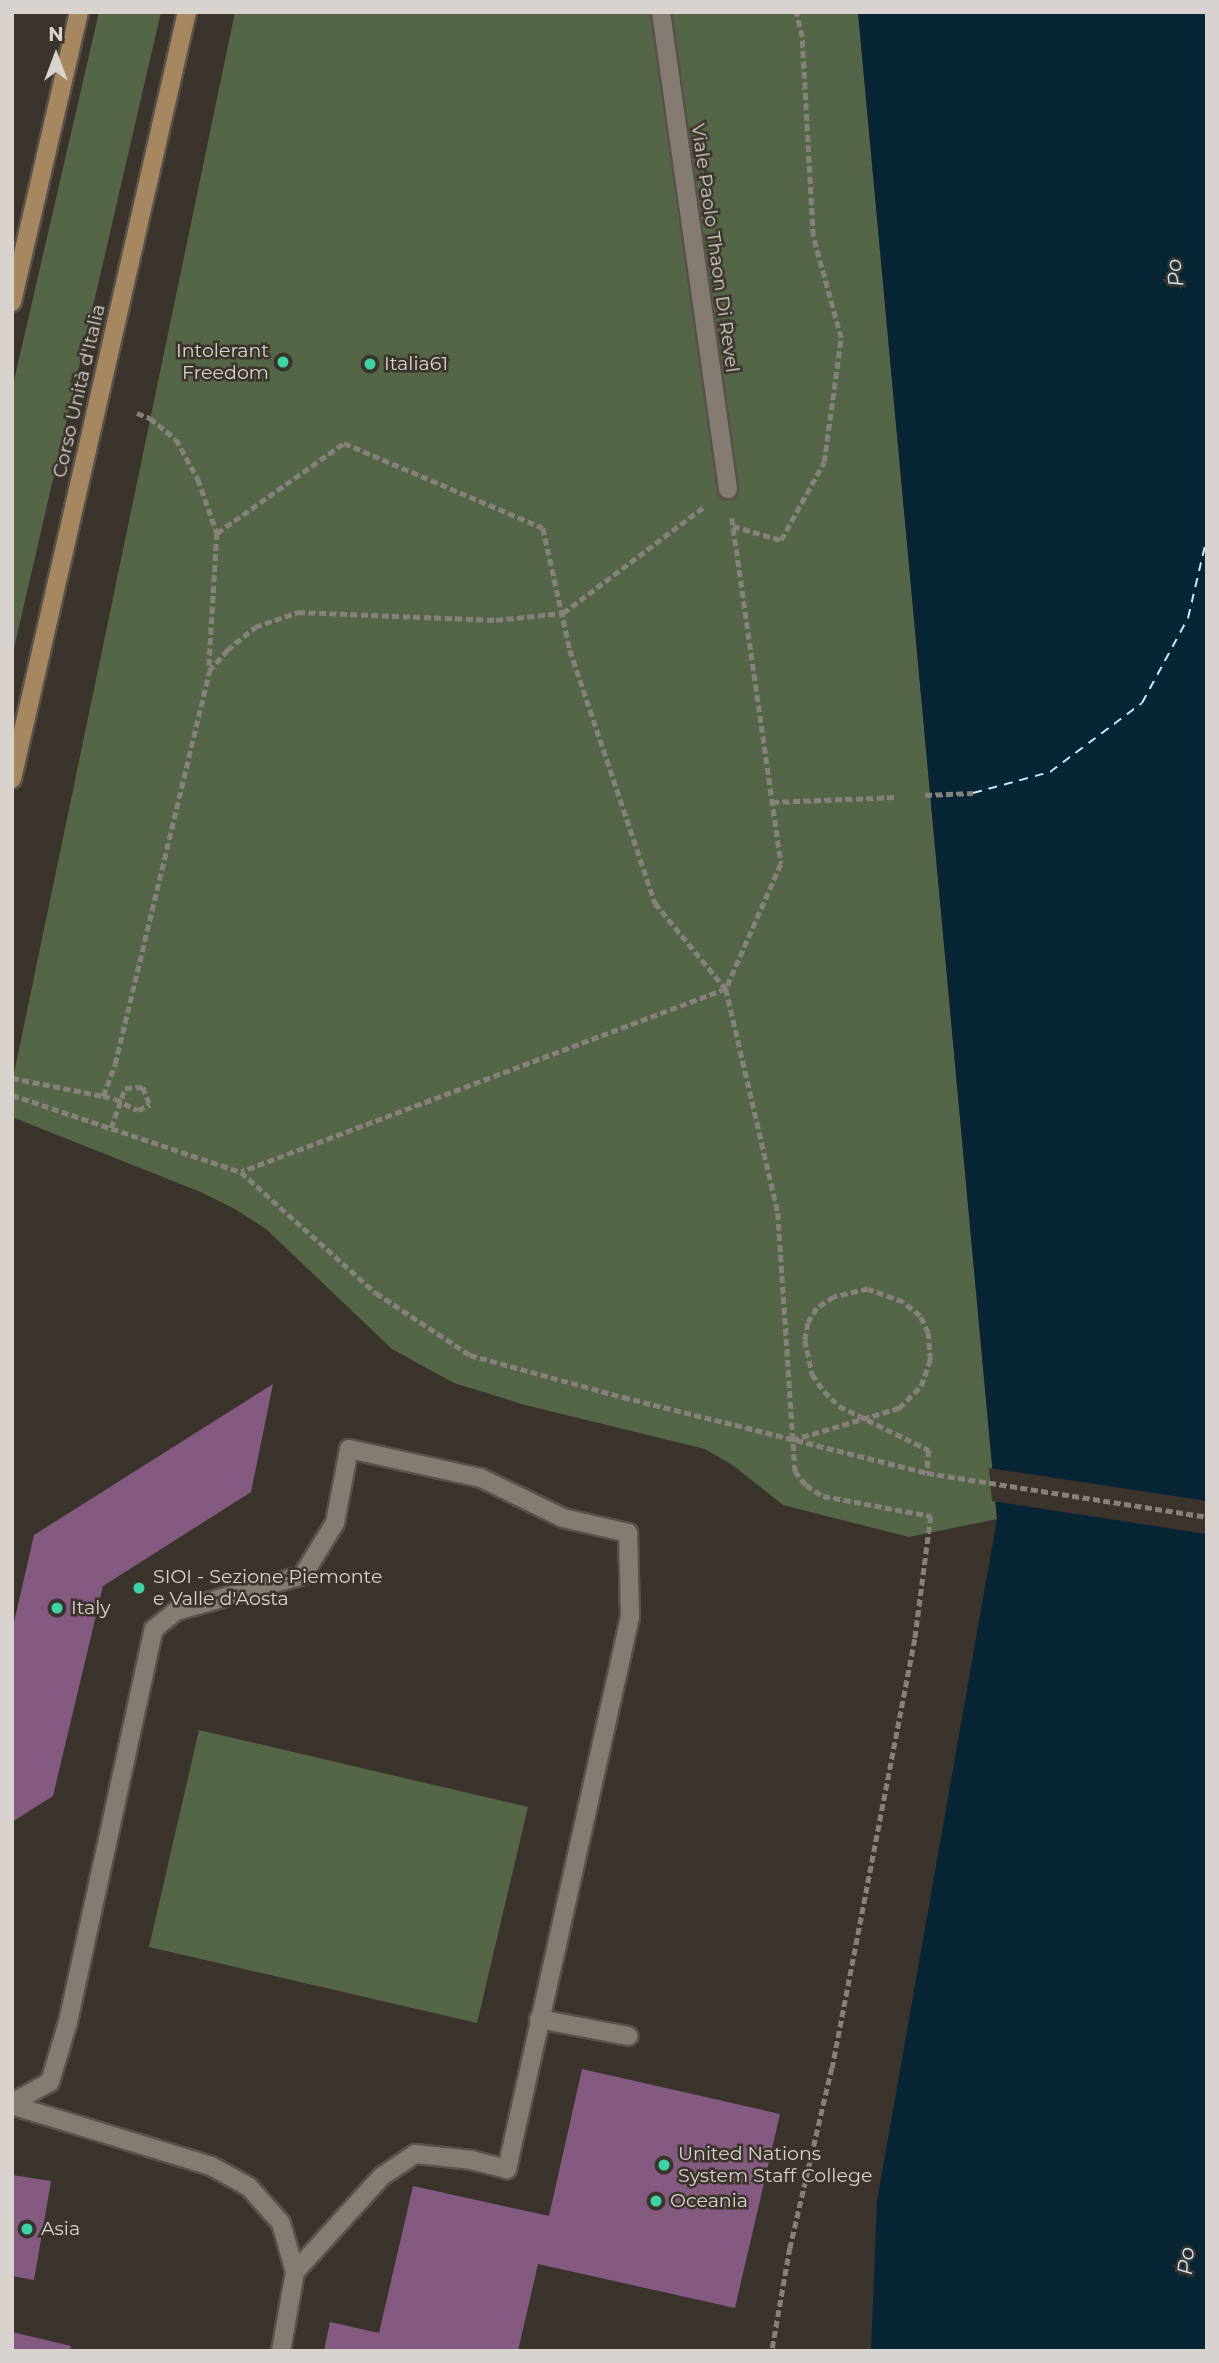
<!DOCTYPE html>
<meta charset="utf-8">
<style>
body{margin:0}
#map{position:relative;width:1219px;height:2363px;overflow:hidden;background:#3b342c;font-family:Montserrat,sans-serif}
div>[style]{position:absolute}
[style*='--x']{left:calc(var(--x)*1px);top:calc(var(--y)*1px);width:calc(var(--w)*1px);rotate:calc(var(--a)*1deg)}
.green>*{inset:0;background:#556547}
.water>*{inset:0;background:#082536}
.pier>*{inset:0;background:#3b342c}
.ferry>*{height:2px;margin-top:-1px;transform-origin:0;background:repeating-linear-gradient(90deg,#c9e7fc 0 9px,transparent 0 16px)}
.building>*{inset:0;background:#845a80}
.path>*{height:4.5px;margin-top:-2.25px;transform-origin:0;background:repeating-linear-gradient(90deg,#87817b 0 7px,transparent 0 10.5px)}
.roads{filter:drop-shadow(2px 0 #59524c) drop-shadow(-2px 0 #59524c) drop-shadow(0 2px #59524c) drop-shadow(0 -2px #59524c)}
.minor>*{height:18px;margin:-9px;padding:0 9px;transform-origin:9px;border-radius:9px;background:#847b73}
.major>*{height:18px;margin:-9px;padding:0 9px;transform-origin:9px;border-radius:9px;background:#a78760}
.path-bridge>*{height:4.5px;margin-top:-2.25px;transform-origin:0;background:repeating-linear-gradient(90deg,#87817b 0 7px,transparent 0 10.5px)}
.dots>*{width:19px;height:19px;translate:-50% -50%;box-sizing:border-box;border:4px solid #3b342c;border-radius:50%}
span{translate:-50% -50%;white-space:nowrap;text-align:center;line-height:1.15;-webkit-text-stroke:5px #3b342c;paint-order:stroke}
.street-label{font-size:19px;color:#d8d3ce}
.poi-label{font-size:19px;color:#d8d3ce}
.right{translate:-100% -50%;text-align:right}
.left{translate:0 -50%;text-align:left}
.water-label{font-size:21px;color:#c9e7fc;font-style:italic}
.frame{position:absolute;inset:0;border:14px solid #d8d3ce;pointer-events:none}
.north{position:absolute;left:21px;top:21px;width:70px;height:70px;-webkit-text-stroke:5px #3b342c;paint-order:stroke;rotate:0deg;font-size:19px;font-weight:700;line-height:28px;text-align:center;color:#d8d3ce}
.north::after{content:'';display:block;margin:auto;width:24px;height:32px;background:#d8d3ce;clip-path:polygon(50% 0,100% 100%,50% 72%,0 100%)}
</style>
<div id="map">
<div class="green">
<i style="clip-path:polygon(99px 12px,161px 12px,12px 657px,12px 389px)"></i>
<i style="clip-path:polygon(235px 12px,858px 12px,997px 1519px,909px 1537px,783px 1505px,734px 1466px,705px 1449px,525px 1405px,454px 1383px,392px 1349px,266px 1229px,235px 1209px,203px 1193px,12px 1117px,12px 1083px)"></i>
<i style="clip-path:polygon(199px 1730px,528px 1807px,477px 2023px,149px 1947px)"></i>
</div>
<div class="water">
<i style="clip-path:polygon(858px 12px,1207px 12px,1207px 2351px,871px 2351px,877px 2201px,997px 1519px)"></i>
</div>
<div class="pier">
<i style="clip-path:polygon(989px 1468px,1207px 1501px,1207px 1534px,992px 1501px)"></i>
</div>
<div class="ferry">
<i style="--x:973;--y:793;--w:80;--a:-15.3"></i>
<i style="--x:1050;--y:772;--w:115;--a:-36.9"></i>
<i style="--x:1142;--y:703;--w:97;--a:-61.6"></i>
<i style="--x:1188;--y:618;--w:83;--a:-76.8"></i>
</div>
<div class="building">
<i style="clip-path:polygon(273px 1384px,251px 1492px,103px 1586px,53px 1796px,12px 1822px,12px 1631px,34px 1535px)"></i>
<i style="clip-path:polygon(582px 2069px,780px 2114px,735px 2308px,538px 2264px,518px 2351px,324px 2351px,330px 2322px,379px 2333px,413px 2186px,549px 2216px)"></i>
<i style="clip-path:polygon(12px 2175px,51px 2181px,34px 2280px,12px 2276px)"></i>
<i style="clip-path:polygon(12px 2332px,71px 2346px,70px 2351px,12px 2351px)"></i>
</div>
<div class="path">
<i style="--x:137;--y:413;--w:14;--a:21"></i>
<i style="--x:150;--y:418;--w:33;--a:39"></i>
<i style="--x:176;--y:439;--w:46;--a:61.2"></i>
<i style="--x:198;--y:479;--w:57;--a:70.6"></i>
<i style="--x:217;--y:533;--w:136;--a:93.4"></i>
<i style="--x:732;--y:518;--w:349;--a:81.9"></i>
<i style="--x:781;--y:864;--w:137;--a:113.7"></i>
<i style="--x:726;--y:989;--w:230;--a:76.9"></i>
<i style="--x:778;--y:1213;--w:259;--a:86.2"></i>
<i style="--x:795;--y:1471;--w:18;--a:52"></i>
<i style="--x:806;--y:1485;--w:20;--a:33"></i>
<i style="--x:823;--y:1496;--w:110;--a:10.5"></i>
<i style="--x:931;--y:1516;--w:124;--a:97.4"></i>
<i style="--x:915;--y:1639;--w:437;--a:100.9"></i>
<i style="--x:832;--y:2068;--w:185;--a:103.1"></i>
<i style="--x:790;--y:2248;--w:105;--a:99.9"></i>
<i style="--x:733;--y:526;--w:50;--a:16.3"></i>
<i style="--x:781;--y:540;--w:89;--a:-61.1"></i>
<i style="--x:824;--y:462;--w:125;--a:-82.2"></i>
<i style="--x:841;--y:338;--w:106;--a:-105.4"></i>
<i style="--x:813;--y:236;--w:199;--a:-93.2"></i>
<i style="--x:802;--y:37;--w:26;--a:-103"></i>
<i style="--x:217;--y:533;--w:156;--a:-35.3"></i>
<i style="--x:344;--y:443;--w:216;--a:23.1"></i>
<i style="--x:543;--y:528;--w:125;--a:77.5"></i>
<i style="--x:570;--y:650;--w:267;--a:71.4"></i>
<i style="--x:655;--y:903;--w:112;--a:50.5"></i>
<i style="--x:726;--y:989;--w:518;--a:159.33"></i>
<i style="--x:925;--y:795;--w:48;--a:-2.4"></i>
<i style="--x:772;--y:802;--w:126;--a:-2.3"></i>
<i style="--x:12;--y:1078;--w:93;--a:11.2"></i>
<i style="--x:103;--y:1096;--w:34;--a:-69"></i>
<i style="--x:115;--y:1064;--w:404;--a:-76.5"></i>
<i style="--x:209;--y:671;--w:28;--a:-49"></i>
<i style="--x:227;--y:650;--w:36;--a:-39"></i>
<i style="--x:255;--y:627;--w:46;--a:-19.2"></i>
<i style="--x:298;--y:612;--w:198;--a:2.3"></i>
<i style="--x:496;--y:620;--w:67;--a:-6"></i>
<i style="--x:563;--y:613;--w:178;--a:-37"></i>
<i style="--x:12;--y:1095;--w:242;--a:18.6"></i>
<i style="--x:241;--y:1172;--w:181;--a:41.9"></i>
<i style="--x:376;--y:1293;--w:113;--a:33.4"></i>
<i style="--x:470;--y:1355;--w:159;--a:15.4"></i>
<i style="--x:623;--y:1397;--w:313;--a:14"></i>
<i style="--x:927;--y:1473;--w:283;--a:8.9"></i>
<i style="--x:103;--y:1096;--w:12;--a:14"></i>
<i style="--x:111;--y:1128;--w:42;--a:-70.7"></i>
<i style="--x:125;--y:1088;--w:18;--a:-3"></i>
<i style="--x:143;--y:1087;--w:19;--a:69"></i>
<i style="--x:792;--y:1440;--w:112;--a:-16.7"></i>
</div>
<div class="roads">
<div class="minor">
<i style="--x:661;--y:12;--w:482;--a:82"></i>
<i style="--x:539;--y:2019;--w:91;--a:10.8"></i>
<i style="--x:12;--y:2103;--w:43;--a:-28.9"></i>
<i style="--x:50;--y:2082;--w:63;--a:-73.3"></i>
<i style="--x:68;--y:2022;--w:402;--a:-77.7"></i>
<i style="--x:154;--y:1629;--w:28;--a:-39"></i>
<i style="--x:176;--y:1611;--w:132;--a:-15.8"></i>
<i style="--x:303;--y:1575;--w:61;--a:-58.4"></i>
<i style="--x:335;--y:1523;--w:75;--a:-79.3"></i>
<i style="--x:349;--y:1449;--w:135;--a:12.4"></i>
<i style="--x:481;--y:1478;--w:91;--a:26"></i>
<i style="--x:563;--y:1518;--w:67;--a:13"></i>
<i style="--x:628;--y:1533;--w:84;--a:88.6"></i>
<i style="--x:630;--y:1617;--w:566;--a:102.56"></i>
<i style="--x:507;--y:2169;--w:36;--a:-166"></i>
<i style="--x:472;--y:2160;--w:57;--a:-174"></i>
<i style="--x:415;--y:2154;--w:40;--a:146"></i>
<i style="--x:382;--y:2176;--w:130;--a:132.2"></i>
<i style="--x:295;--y:2272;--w:51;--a:-105.9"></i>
<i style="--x:281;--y:2223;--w:48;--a:-131.6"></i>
<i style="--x:249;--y:2187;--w:43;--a:-151.1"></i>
<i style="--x:211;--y:2166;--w:208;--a:-163"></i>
<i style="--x:281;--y:2351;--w:80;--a:-80"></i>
</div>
<div class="major">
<i style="--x:12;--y:302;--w:298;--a:-77"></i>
<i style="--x:12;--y:779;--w:787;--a:-77.15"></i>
</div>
</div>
<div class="path-bridge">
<i style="--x:115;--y:1099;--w:25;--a:26"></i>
<i style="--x:138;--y:1110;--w:13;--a:-23"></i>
<i style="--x:899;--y:1408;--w:31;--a:-45"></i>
<i style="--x:921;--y:1386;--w:28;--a:-71"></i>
<i style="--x:930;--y:1360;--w:27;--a:-94"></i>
<i style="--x:928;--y:1333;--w:19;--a:-115"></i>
<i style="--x:920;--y:1316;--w:22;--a:-141"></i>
<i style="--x:903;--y:1302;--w:37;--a:-160"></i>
<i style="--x:868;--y:1289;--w:35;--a:167"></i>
<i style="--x:834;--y:1297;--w:20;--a:147"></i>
<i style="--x:817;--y:1308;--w:17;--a:121"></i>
<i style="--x:808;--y:1323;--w:17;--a:100"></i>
<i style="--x:805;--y:1340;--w:35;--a:78"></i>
<i style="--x:812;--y:1374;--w:21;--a:55"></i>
<i style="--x:824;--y:1391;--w:21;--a:45"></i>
<i style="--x:839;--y:1406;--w:100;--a:26.1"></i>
<i style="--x:929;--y:1450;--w:23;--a:95"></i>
</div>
<div class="dots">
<i style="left:283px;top:362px;background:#3cd4a4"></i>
<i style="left:370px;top:364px;background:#3cd4a4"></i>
<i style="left:139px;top:1588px;background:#3cd4a4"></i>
<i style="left:57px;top:1608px;background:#3cd4a4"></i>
<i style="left:664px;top:2165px;background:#3cd4a4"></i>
<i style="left:656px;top:2201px;background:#3cd4a4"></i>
<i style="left:27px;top:2229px;background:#3cd4a4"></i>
</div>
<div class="street-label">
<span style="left:715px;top:248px;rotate:82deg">Viale Paolo Thaon Di Revel</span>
<span style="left:79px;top:391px;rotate:-77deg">Corso Unità d'Italia</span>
</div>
<div class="poi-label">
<span class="right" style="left:269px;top:362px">Intolerant<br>Freedom</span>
<span class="left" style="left:384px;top:364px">Italia61</span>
<span class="left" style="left:153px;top:1588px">SIOI - Sezione Piemonte<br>e Valle d'Aosta</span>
<span class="left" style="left:71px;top:1608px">Italy</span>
<span class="left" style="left:678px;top:2165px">United Nations<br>System Staff College</span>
<span class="left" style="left:670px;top:2201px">Oceania</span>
<span class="left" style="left:41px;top:2229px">Asia</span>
</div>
<div class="water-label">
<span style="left:1175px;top:273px;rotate:-97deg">Po</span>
<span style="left:1186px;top:2261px;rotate:-85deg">Po</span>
</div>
<div class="frame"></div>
<div class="north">N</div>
</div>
